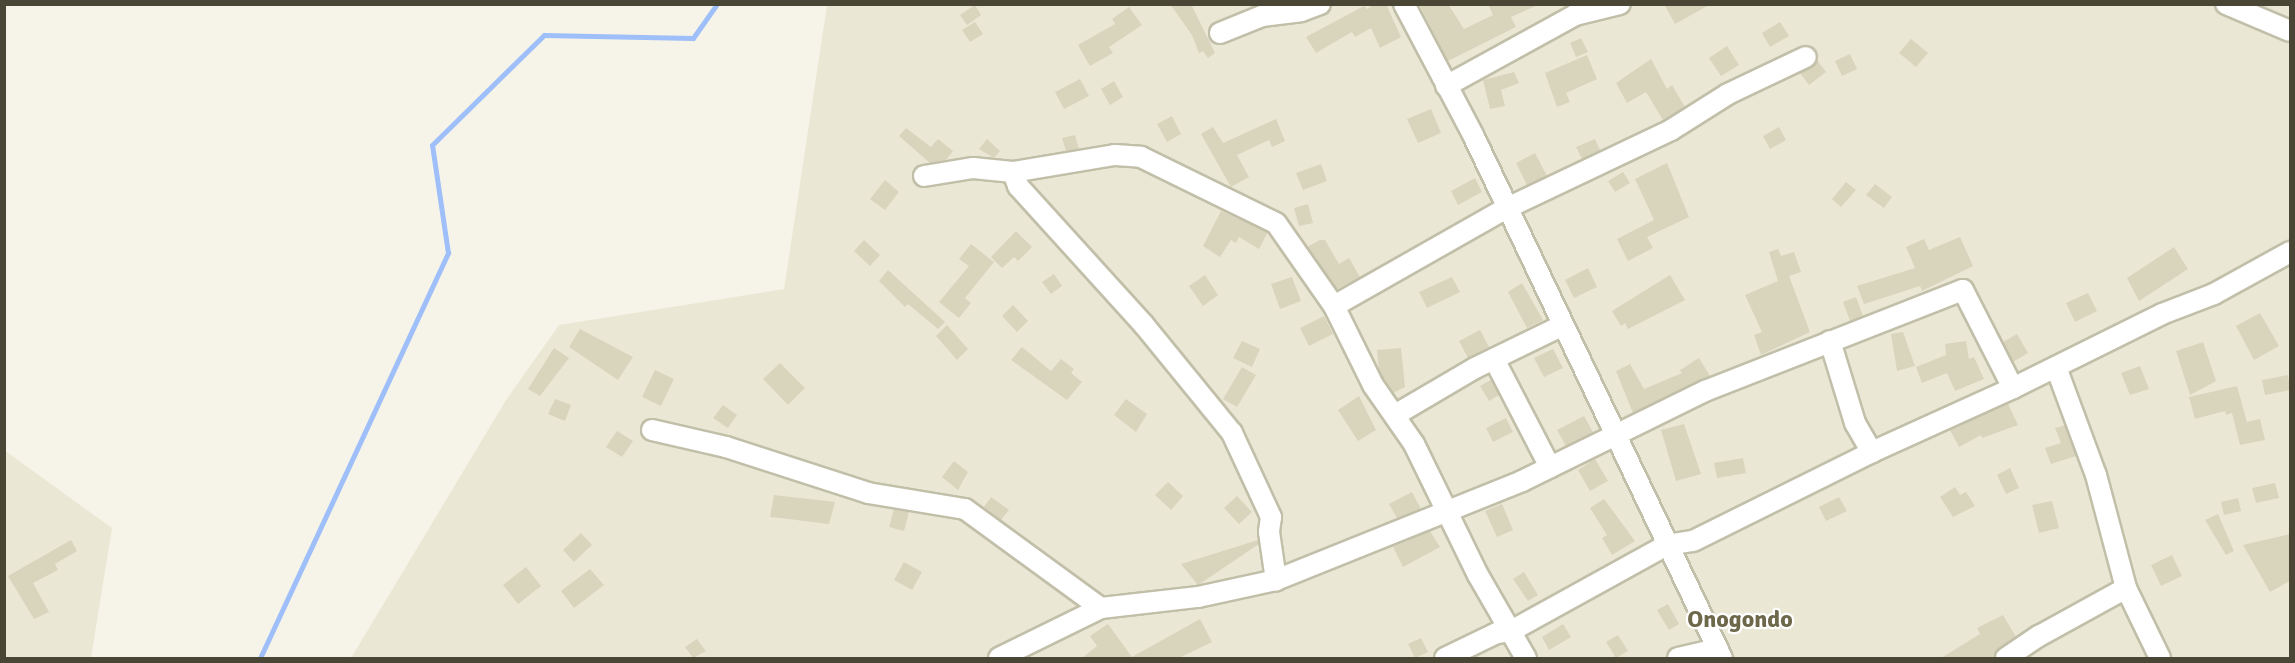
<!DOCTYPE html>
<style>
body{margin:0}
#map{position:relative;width:2295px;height:663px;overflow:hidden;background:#f6f4e8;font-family:Signika,sans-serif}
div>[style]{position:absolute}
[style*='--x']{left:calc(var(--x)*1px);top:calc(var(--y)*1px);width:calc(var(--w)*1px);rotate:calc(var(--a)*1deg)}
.residential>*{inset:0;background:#eae8d5}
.stream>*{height:5px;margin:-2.5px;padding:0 2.5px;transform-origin:2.5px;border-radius:2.5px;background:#9ebff9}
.building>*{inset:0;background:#d9d4bc}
.roads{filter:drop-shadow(2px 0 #c2bfa9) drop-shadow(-2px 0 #c2bfa9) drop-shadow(0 2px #c2bfa9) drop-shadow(0 -2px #c2bfa9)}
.minor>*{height:20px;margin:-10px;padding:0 10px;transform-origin:10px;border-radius:10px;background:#fff}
span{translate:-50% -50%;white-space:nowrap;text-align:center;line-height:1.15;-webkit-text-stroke:4.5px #fff;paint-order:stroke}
.quarter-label{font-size:24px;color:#6e684b;font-weight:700}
.frame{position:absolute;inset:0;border:6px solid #4a4635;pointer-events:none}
</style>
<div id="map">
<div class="residential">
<i style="clip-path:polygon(827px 5px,2290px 5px,2290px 658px,351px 658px,506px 400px,559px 325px,784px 289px)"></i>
<i style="clip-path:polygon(4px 450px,112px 528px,91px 658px,5px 658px)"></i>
</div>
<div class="stream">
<i style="--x:260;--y:658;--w:447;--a:-65.1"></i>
<i style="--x:448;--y:253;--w:109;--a:-98.4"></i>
<i style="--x:432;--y:145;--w:157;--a:-44.5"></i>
<i style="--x:544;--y:35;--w:149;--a:1.2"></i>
<i style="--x:693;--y:38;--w:42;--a:-54.8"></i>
</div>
<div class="building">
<i style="clip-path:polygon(1170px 4px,1191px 4px,1215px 53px,1208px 58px,1203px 51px,1199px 53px,1192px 35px)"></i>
<i style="clip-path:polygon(1375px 4px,1386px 4px,1401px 37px,1380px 48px,1371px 28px,1355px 37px,1352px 32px,1316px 53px,1306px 37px,1364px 6px,1367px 9px)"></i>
<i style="clip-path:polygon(1419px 4px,1448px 4px,1464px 29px,1493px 15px,1488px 4px,1540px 4px,1511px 17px,1516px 27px,1448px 61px)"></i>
<i style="clip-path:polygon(1664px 4px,1711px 4px,1675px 24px)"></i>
<i style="clip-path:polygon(975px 5px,981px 15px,967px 25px,960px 15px)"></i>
<i style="clip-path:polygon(1129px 7px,1142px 25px,1109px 47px,1113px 53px,1090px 66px,1078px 45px,1115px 24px,1112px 19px)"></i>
<i style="clip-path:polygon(975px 22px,983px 34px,970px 42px,962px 30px)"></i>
<i style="clip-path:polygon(1780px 22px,1789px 36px,1770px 47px,1762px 33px)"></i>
<i style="clip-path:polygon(1581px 38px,1588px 52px,1576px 57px,1570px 43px)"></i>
<i style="clip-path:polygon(1911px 39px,1928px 53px,1916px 67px,1899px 53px)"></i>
<i style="clip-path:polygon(1727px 46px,1739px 65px,1721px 76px,1709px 58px)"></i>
<i style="clip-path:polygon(1850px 54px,1857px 69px,1842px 76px,1835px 61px)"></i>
<i style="clip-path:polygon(1587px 55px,1597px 79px,1566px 93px,1570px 102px,1557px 107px,1545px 73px)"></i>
<i style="clip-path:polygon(1651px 59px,1667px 89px,1672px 85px,1685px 107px,1663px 120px,1646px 92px,1627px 103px,1616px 83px)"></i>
<i style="clip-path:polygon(1817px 60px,1826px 72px,1809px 85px,1800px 73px)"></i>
<i style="clip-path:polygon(1514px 72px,1519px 83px,1501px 90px,1505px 106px,1490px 109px,1483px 80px)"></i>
<i style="clip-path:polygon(1080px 79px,1089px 96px,1064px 109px,1055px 92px)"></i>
<i style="clip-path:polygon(1114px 81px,1123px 97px,1110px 105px,1101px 89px)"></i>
<i style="clip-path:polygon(1431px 109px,1441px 133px,1418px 143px,1407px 119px)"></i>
<i style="clip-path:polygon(1172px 116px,1181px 134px,1167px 142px,1157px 124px)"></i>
<i style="clip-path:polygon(1276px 119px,1285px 141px,1272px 147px,1269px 140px,1237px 155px,1249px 177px,1231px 187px,1201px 134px,1213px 127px,1223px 143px)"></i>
<i style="clip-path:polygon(1779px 127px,1786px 140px,1770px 149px,1763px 136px)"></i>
<i style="clip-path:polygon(906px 128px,931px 147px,938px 139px,953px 151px,946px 160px,930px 163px,899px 136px)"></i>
<i style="clip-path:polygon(1075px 135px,1079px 149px,1066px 151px,1062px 138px)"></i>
<i style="clip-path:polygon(987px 139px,1000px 151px,994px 158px,979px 149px)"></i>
<i style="clip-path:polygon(1595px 139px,1600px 150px,1582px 159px,1576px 147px)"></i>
<i style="clip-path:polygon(1535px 153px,1547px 176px,1527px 185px,1516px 163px)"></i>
<i style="clip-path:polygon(1667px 163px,1689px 217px,1647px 237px,1653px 248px,1628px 261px,1617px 239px,1654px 220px,1635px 179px)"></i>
<i style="clip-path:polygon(1321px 164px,1327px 181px,1303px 190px,1296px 173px)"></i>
<i style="clip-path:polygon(1623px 172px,1630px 183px,1615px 192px,1608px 181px)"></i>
<i style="clip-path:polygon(1475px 178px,1482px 192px,1458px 205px,1451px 191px)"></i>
<i style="clip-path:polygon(885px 180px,899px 192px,885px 210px,870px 199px)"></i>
<i style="clip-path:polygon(1846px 182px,1856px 190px,1841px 207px,1832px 199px)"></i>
<i style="clip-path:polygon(1875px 184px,1892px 197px,1884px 208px,1866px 195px)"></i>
<i style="clip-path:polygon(1308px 204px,1313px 223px,1299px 226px,1294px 208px)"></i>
<i style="clip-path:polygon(1221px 211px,1268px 232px,1259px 249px,1239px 237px,1236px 243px,1231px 240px,1220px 257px,1203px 246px)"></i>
<i style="clip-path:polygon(1016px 231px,1032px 247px,1018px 261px,1014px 257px,1002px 268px,991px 257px)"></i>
<i style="clip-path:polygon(1960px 237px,1973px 266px,1922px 291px,1920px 286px,1864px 304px,1857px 286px,1915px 268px,1906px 247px,1924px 239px,1929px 250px)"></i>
<i style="clip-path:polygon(864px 240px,880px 255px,870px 266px,854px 251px)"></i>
<i style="clip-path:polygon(1320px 240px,1325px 240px,1339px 264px,1349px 258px,1360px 277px,1337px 289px,1307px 247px)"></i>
<i style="clip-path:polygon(971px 244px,994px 262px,965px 298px,971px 303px,959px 318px,939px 302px,969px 266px,959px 259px)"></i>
<i style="clip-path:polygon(2174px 247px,2188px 269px,2139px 301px,2127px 278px)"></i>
<i style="clip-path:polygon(1778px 249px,1781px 256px,1794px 252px,1801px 272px,1789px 276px,1810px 332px,1761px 355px,1754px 335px,1762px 332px,1745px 295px,1778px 281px,1769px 252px)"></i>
<i style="clip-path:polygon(1588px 268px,1597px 287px,1574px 298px,1565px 280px)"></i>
<i style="clip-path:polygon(888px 270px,945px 322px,938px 329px,908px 304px,905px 307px,879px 281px)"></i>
<i style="clip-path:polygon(1054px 274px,1062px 286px,1051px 294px,1042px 282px)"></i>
<i style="clip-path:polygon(1205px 275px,1218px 295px,1203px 306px,1189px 286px)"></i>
<i style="clip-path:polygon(1670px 275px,1685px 300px,1628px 329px,1625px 323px,1621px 326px,1612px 311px)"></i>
<i style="clip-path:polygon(1292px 277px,1301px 301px,1280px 309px,1271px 284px)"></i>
<i style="clip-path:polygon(1452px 277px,1460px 292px,1427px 308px,1419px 292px)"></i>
<i style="clip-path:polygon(1522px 283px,1543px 320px,1527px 328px,1508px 292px)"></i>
<i style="clip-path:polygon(2088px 293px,2097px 311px,2075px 322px,2066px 303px)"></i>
<i style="clip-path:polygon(1856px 297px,1863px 316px,1850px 321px,1843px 302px)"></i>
<i style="clip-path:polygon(1013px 305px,1028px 321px,1017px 332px,1002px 316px)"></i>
<i style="clip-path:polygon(2260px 313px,2279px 346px,2254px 360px,2236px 326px)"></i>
<i style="clip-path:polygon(1324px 316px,1333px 334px,1309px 346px,1300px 328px)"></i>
<i style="clip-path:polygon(947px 325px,968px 349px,957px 360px,936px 336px)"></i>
<i style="clip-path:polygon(580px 329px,633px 357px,618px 380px,569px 347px)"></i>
<i style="clip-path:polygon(1480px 330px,1489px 347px,1468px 358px,1459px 341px)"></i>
<i style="clip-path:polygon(1903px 332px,1915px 366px,1897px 371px,1891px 334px)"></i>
<i style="clip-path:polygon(2017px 334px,2028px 353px,2013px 362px,2003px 342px)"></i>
<i style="clip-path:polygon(1242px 341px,1260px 349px,1252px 367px,1233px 358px)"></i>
<i style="clip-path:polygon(1966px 341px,1969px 359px,1974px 357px,1984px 379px,1955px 391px,1947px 373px,1922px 383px,1916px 367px,1946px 355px,1945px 344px)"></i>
<i style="clip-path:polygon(2203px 342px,2216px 381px,2190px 395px,2176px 351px)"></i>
<i style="clip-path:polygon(1022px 347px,1051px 371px,1061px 359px,1074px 369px,1071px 373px,1082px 382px,1067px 400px,1011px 360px)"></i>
<i style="clip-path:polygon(554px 348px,569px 358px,540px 396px,528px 389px)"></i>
<i style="clip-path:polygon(1401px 348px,1405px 387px,1393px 393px,1379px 371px,1377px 350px)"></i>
<i style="clip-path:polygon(1553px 349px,1563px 368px,1544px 377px,1534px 358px)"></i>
<i style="clip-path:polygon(1699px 358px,1710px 376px,1633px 413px,1616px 371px,1630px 364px,1644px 389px,1682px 373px,1680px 370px)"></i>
<i style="clip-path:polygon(780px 363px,805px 388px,788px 405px,763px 379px)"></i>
<i style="clip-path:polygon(2140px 366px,2149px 389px,2130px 395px,2121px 373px)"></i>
<i style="clip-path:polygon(1242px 367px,1256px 375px,1237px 407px,1223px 399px)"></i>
<i style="clip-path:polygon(655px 370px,674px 379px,661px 406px,642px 397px)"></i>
<i style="clip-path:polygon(2288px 375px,2290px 390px,2265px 395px,2262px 380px)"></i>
<i style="clip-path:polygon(1491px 380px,1499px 395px,1489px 401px,1480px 386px)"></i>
<i style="clip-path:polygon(2237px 386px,2247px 422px,2260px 419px,2265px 440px,2240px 445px,2232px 413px,2226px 415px,2225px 411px,2195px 419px,2189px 397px)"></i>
<i style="clip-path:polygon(1359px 396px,1376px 430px,1358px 441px,1338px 410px)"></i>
<i style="clip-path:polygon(555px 399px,571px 405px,565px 421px,548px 414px)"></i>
<i style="clip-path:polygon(1126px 399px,1147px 414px,1136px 432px,1114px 415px)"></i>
<i style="clip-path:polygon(2008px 404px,2018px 425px,1982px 438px,1981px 435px,1959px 447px,1950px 430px)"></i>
<i style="clip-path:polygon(723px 405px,737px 415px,728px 428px,713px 418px)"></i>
<i style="clip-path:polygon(1584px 416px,1593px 432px,1566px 446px,1557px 430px)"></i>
<i style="clip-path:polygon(1506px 418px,1513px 432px,1493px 442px,1486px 428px)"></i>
<i style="clip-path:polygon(1684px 424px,1701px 474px,1676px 481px,1661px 430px)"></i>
<i style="clip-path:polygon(2065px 425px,2076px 456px,2051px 464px,2045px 448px,2061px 443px,2055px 428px)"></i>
<i style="clip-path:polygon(617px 431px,633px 441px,622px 457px,606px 447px)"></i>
<i style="clip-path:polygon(1743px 458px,1746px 473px,1717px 478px,1714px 463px)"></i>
<i style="clip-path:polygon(1595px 459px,1608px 481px,1590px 491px,1578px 470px)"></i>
<i style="clip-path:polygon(954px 461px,968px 472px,958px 490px,942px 477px)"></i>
<i style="clip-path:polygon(2010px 468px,2019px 488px,2006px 494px,1997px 475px)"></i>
<i style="clip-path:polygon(1168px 482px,1183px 496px,1171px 510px,1155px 495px)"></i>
<i style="clip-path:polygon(2275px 483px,2279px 498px,2256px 503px,2252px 488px)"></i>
<i style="clip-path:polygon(1955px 487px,1960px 495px,1966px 492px,1975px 506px,1953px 517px,1940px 497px)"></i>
<i style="clip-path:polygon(1412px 492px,1421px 509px,1397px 518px,1389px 504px)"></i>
<i style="clip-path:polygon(774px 495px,835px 502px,829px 524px,780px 518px,770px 517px)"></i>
<i style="clip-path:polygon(1237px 496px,1252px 512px,1239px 524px,1224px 508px)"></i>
<i style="clip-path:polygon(991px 497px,1009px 510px,1001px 520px,984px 507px)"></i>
<i style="clip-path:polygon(1839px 497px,1847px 511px,1826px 521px,1819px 507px)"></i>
<i style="clip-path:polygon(2238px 498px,2241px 511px,2224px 515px,2221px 502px)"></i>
<i style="clip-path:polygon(1604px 499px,1635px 541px,1612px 555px,1602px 538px,1607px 535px,1590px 508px)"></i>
<i style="clip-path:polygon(2052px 501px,2059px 528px,2039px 533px,2032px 505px)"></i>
<i style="clip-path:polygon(1502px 504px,1513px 530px,1497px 537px,1485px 511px)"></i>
<i style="clip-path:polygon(894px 509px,909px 512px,904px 531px,889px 527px)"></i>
<i style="clip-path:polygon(2218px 514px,2234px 551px,2226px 555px,2205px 520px)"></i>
<i style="clip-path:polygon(1430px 531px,1440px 547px,1403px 567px,1393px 547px)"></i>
<i style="clip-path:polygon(581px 533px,592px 545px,574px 562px,563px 550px)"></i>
<i style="clip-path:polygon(2290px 534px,2290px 581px,2270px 592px,2243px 545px)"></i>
<i style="clip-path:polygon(71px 540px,77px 551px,55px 564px,58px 570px,33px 583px,49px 612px,34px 619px,8px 576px)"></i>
<i style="clip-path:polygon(1258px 540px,1259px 544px,1198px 585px,1181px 564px)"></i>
<i style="clip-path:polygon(2172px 555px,2182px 576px,2161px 586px,2151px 565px)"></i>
<i style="clip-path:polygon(904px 562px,922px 572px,912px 590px,894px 580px)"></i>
<i style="clip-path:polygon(526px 567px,541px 586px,518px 604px,503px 585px)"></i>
<i style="clip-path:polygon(590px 569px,604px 585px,574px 608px,561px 591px)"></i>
<i style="clip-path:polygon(1524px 572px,1538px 595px,1528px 601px,1513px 579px)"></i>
<i style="clip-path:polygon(1668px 604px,1679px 624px,1669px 630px,1657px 610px)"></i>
<i style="clip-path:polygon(2003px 615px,2016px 637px,1999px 648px,1994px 657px,1941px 658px,1980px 634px,1977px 628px)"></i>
<i style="clip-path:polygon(1200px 619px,1212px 642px,1179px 658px,1082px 658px,1097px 646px,1090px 636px,1108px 624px,1132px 657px)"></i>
<i style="clip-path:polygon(1563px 624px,1571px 637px,1549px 650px,1542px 637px)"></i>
<i style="clip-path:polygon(1618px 635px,1628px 651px,1616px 658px,1606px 642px)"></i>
<i style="clip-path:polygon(1421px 638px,1428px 652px,1415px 658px,1408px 644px)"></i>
<i style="clip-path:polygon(697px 639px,706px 651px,693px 658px,685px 647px)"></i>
</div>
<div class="roads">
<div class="minor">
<i style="--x:1404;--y:4;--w:150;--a:62.2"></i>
<i style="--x:1474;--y:137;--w:577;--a:64.55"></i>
<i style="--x:2226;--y:4;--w:69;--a:22.9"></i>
<i style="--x:1220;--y:33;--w:45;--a:-22"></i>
<i style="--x:1262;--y:16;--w:39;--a:-7"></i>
<i style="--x:1301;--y:11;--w:20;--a:-20"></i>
<i style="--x:1446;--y:86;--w:147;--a:-28.8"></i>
<i style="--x:1575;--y:15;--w:46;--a:-13.7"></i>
<i style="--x:1013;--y:172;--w:15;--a:70"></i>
<i style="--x:1018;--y:186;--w:188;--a:47.8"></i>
<i style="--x:1144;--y:325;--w:139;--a:50.8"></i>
<i style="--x:1232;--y:433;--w:93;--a:65.1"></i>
<i style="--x:1271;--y:517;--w:15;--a:98"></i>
<i style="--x:1269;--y:532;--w:49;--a:81.7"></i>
<i style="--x:924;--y:176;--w:50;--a:-9.3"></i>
<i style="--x:973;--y:168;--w:40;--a:5.7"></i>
<i style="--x:1013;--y:172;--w:103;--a:-9.5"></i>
<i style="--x:1115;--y:155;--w:26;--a:4"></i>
<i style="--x:1141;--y:157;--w:150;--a:26.1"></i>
<i style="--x:1276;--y:223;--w:101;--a:55.1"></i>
<i style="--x:1334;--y:306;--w:88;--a:63.7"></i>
<i style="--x:1373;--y:385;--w:72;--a:55.2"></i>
<i style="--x:1414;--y:444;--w:146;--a:64"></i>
<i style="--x:1478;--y:575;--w:96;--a:60"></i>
<i style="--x:1334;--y:306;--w:197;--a:-29.6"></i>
<i style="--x:1505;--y:209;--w:184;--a:-25.4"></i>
<i style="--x:1671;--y:130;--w:67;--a:-32.3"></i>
<i style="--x:1728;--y:94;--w:86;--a:-25.4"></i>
<i style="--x:1830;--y:341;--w:86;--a:73"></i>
<i style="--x:1855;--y:423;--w:34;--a:60"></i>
<i style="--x:1494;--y:359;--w:122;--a:62.6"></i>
<i style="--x:2056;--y:367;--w:115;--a:69.7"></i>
<i style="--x:2096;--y:475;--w:117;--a:75.1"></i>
<i style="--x:2126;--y:588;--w:78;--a:64.1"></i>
<i style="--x:1395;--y:415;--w:93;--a:-30.4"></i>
<i style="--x:1475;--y:368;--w:96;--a:-26"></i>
<i style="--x:652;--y:430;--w:76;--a:12.9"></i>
<i style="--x:726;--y:447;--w:149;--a:17.9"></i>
<i style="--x:868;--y:493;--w:98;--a:9.4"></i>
<i style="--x:965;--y:509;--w:168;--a:36.1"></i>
<i style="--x:999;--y:658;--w:114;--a:-26.1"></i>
<i style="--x:1101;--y:608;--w:98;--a:-6.5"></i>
<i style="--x:1198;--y:597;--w:80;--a:-12.3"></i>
<i style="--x:1276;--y:580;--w:265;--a:-21.9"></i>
<i style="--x:1522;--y:481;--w:204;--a:-26.2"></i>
<i style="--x:1705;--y:391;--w:277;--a:-21.4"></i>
<i style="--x:1963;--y:290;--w:110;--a:63"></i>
<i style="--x:1445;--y:658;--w:58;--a:-25.7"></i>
<i style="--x:1497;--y:633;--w:14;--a:-8"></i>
<i style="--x:1511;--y:631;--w:178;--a:-28.9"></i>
<i style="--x:1667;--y:545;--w:26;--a:-9"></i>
<i style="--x:1693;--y:541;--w:200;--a:-26.4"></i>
<i style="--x:1872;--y:452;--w:155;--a:-24.4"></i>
<i style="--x:2013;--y:388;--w:166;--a:-26.4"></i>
<i style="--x:2162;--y:314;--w:56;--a:-21"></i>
<i style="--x:2214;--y:294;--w:87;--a:-28.9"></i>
<i style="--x:1678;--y:658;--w:40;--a:-13"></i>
<i style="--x:2006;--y:658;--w:40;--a:-34"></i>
<i style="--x:2039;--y:636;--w:99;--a:-28.9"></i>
</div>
</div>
<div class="quarter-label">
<span style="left:1740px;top:620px">Onogondo</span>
</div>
<div class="frame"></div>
</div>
